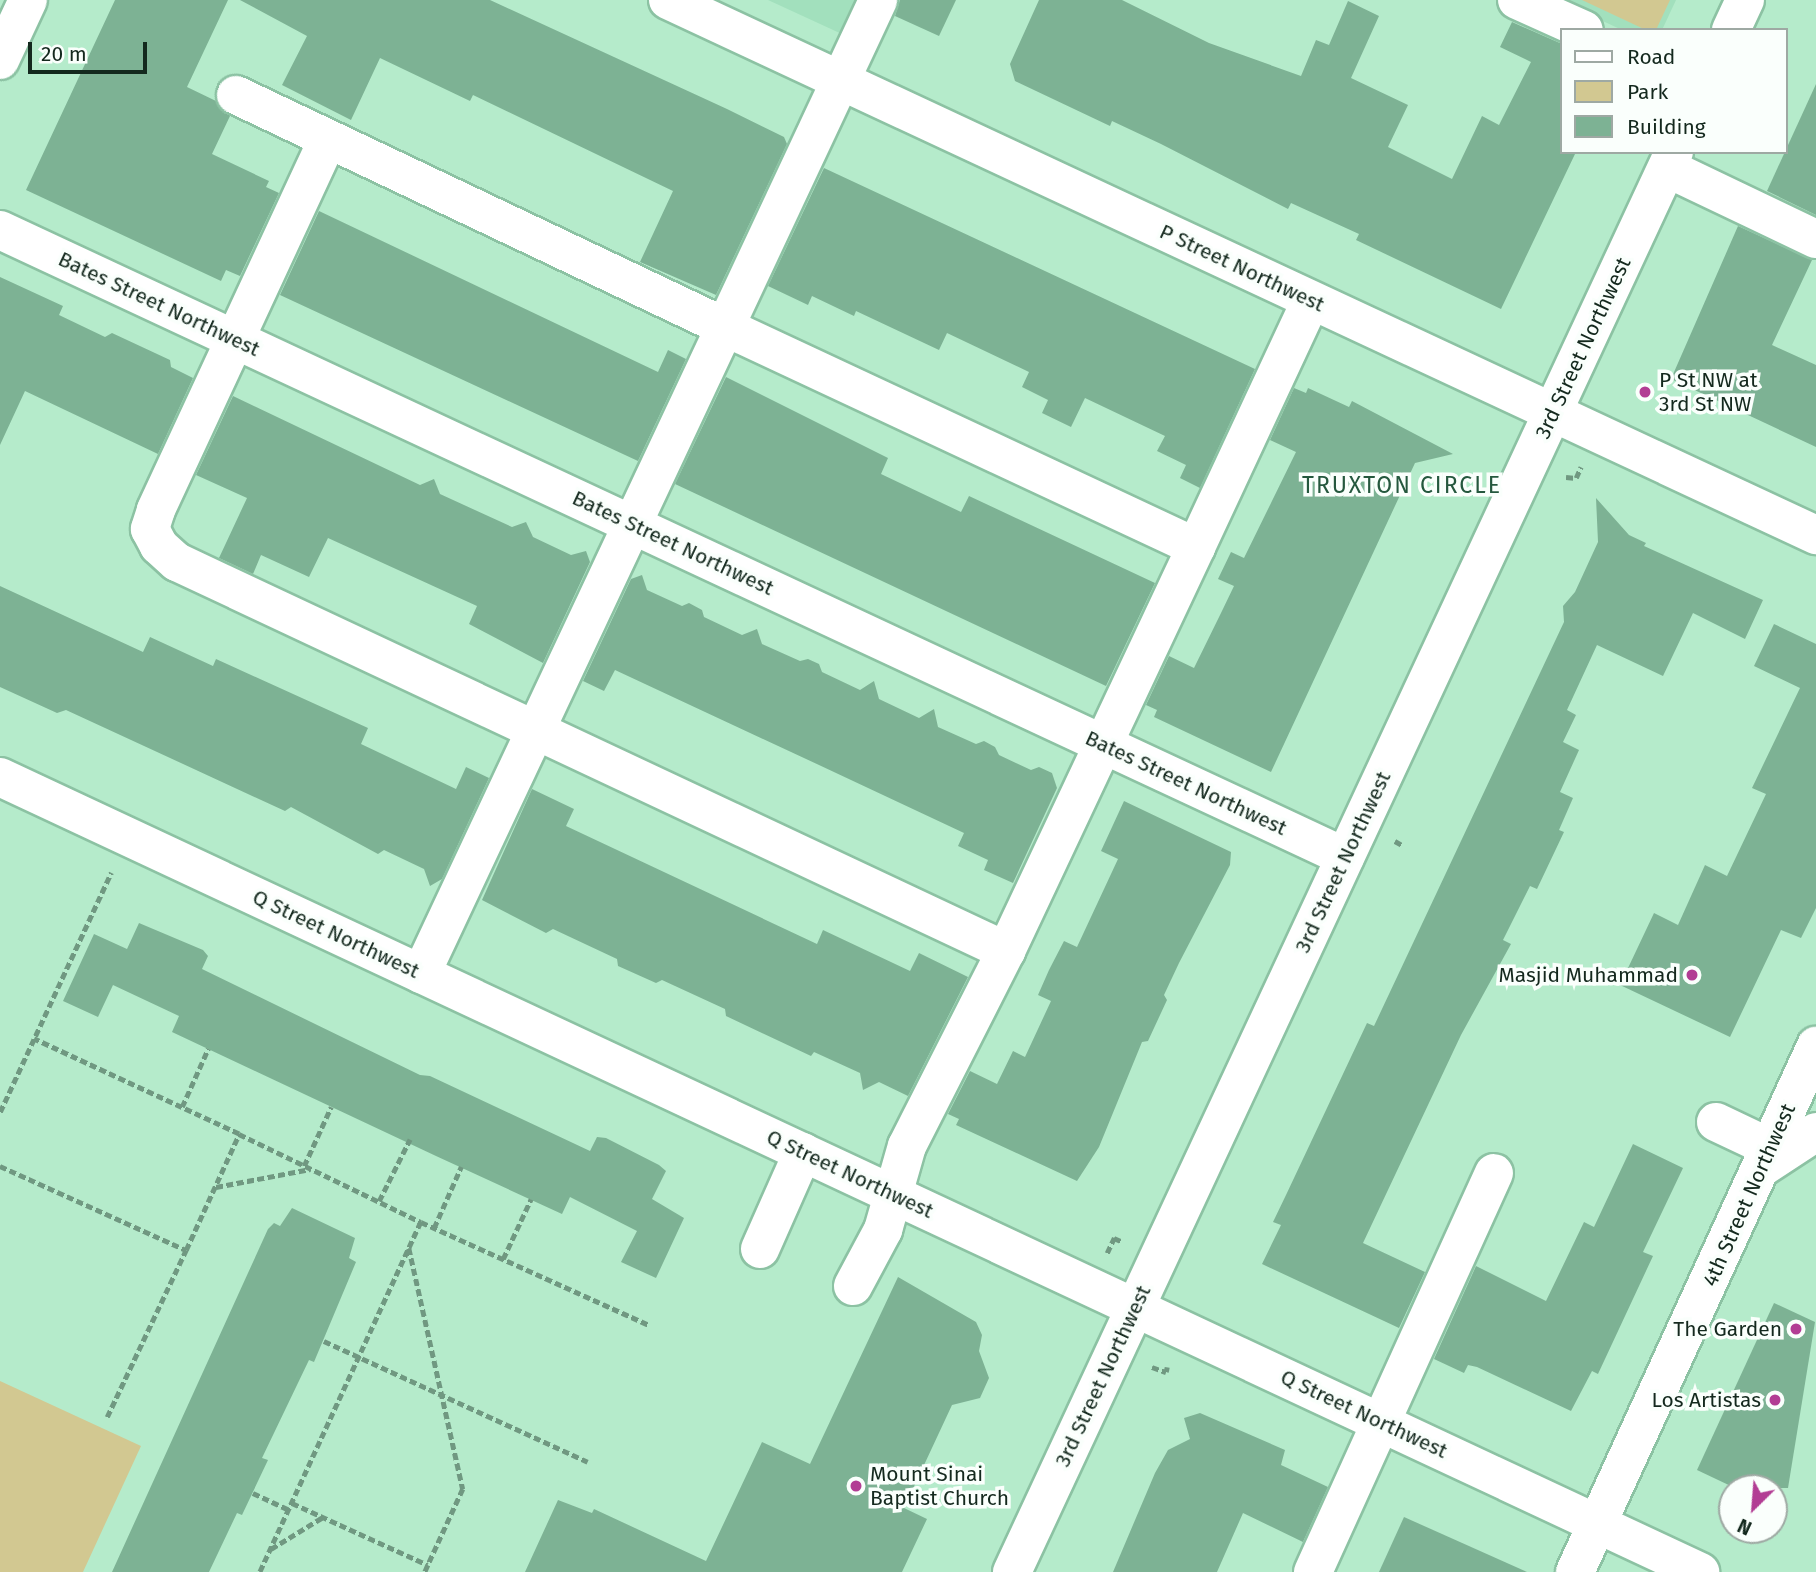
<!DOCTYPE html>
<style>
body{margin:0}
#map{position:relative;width:1816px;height:1572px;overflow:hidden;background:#b5ebcb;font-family:"Fira Sans",sans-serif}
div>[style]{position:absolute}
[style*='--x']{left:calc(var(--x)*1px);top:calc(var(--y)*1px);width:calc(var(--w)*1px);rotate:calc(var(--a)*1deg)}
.built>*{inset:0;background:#a2e0bd}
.green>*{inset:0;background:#d2c891}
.building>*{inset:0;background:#7db294}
.path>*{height:4.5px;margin-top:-2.25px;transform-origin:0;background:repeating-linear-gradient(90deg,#709881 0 7px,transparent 0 10.5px)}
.roads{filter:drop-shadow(2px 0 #8cc2a3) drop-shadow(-2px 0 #8cc2a3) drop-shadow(0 2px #8cc2a3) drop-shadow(0 -2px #8cc2a3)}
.minor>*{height:38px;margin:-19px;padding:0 19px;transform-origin:19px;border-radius:19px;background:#fff}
.dots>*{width:19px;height:19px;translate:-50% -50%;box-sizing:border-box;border:4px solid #fafffc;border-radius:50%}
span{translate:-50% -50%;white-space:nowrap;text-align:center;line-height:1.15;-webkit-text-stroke:7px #fafffc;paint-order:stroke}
.street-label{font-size:21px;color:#14291e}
.poi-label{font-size:21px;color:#14291e}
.left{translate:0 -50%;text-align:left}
.right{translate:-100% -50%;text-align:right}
.neighbourhood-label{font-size:23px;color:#25583e;letter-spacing:2px}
.legend{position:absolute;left:1560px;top:28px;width:228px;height:126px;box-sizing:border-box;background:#fafffc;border:2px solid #9ea9a3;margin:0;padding:9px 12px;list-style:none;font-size:21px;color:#14291e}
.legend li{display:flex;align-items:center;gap:14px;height:35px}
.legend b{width:35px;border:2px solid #9ea9a3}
.north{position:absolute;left:1718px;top:1474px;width:70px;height:70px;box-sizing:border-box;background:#fafffc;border:2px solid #9ea9a3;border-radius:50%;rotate:205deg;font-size:19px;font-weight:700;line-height:28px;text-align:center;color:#14291e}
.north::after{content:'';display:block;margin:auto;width:24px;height:32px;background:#b23d94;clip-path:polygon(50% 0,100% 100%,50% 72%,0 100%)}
.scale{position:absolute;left:28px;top:42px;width:119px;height:32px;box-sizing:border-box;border:4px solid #14291e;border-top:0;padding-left:9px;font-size:21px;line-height:24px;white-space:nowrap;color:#14291e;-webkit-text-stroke:5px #fafffc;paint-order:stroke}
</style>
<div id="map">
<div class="built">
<i style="clip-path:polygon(768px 0,860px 0,844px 35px)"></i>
<i style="clip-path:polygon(1558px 0,1676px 0,1662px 30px,1622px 30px)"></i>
</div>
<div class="green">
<i style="clip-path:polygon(1582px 0,1670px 0,1656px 30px,1646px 30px)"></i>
<i style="clip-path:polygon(0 1381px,141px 1446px,83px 1572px,0 1572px)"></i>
</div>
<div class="building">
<i style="clip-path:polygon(115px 0,228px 0,187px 87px,216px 101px,230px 116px,212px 154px,269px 181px,266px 187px,279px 193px,240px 276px,226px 270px,221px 281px,26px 190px)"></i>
<i style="clip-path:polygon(240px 0,490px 0,727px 109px,784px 137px,787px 144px,716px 295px,640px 262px,673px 191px,473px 95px,470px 101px,380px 58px,351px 120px,282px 85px,307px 36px)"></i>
<i style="clip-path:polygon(900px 0,956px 0,939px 36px,895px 16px)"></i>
<i style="clip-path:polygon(1039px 0,1122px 0,1209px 43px,1301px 76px,1316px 40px,1329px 45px,1348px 1px,1379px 16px,1351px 78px,1408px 105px,1388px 147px,1452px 179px,1482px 116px,1499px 125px,1531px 62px,1500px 47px,1512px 22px,1562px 44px,1562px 152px,1575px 154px,1501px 309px,1356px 240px,1359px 234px,1291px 203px,1288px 209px,1161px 144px,1112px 121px,1110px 126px,1015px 81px,1010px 64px)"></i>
<i style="clip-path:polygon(1816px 84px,1816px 215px,1767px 191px)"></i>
<i style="clip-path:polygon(824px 168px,1255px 369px,1200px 488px,1180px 478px,1186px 465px,1157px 451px,1165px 436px,1085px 398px,1071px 427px,1042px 413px,1048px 400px,1022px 387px,1029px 372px,947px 333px,939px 350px,856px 311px,854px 316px,812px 296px,808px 305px,768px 286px)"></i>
<i style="clip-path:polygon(319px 211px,658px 372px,668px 350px,686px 359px,638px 461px,280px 295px)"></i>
<i style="clip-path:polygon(1738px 226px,1812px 260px,1772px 345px,1816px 365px,1816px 447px,1671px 379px)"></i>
<i style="clip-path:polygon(0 277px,63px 306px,59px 315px,105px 337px,112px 333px,170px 360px,171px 367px,193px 378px,158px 454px,25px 391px,0 445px)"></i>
<i style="clip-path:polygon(726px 377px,888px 458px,881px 474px,961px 512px,969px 496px,1155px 583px,1106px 686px,675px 484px)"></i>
<i style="clip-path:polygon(1294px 388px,1306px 393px,1308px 388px,1349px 407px,1352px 401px,1453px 454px,1415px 463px,1271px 772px,1154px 717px,1157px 710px,1146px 705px,1169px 656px,1194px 668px,1221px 613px,1234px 586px,1218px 579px,1231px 552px,1244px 558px,1296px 452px,1270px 440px)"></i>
<i style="clip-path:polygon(233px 396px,420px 485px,434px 479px,440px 494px,512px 527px,526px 522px,533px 537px,571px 555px,586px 551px,590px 562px,543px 663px,469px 624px,477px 606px,328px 538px,309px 577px,261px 555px,253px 574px,219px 558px,247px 498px,196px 475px)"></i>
<i style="clip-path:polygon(1596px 498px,1629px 535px,1646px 543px,1644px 546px,1763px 600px,1745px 639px,1693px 613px,1663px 676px,1597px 645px,1567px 710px,1576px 715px,1563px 742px,1579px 750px,1560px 792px,1573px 798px,1559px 830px,1564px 832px,1537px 889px,1530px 886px,1503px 940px,1511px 944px,1461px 1035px,1363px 1243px,1425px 1272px,1399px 1328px,1262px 1264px,1281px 1225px,1273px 1222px,1286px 1195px,1367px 1023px,1374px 1026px,1564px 622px,1563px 606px,1575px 592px,1598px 542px)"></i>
<i style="clip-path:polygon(642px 575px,647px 590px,682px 606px,689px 603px,702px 610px,704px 617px,742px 635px,757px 629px,762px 644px,800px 661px,808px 659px,819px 664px,822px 672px,860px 690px,874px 681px,879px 699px,919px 718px,934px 709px,938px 727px,976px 744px,984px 741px,995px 747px,999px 755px,1031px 770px,1039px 767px,1052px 773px,1057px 788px,1013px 883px,984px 870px,988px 860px,958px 846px,964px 833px,819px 765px,615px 670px,604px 691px,583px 681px,631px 579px)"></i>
<i style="clip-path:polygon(0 586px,143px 652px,150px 637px,213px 666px,216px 659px,368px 728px,361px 744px,456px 789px,466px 767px,489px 778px,442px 879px,430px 886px,424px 869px,384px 850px,378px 854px,291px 807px,285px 811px,66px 710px,57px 713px,0 687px)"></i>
<i style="clip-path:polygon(1774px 624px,1816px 644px,1816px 908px,1801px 938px,1781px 930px,1730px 1037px,1620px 985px,1654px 913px,1678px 925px,1705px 865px,1727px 876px,1766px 794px,1752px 788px,1800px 688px,1754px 666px)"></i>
<i style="clip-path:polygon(532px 789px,574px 809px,566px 826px,817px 944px,823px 930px,910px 971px,919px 953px,968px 977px,908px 1096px,879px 1082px,863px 1090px,860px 1073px,814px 1052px,811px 1056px,726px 1016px,725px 1009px,662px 980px,656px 983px,618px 966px,617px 959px,553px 929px,546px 933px,482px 900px)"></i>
<i style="clip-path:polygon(1124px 801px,1231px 852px,1230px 865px,1179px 963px,1164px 995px,1167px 1000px,1148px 1041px,1142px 1042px,1099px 1147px,1077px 1181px,956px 1125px,959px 1119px,948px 1114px,970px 1071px,997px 1084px,1013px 1051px,1025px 1057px,1051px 1001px,1038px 995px,1049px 970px,1064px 941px,1077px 947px,1118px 859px,1101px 851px)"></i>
<i style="clip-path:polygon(139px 923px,203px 950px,208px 956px,202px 969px,420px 1075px,430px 1076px,590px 1151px,597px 1137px,606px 1138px,659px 1165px,666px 1171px,652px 1199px,684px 1218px,656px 1278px,621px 1262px,637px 1231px,570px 1197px,562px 1214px,436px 1156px,172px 1032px,179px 1016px,113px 985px,98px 1017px,63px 1001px,94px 934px,127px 949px)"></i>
<i style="clip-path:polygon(1633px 1144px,1683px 1168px,1643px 1252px,1653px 1256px,1598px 1374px,1592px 1371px,1571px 1411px,1477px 1367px,1468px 1365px,1464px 1373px,1434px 1359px,1476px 1266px,1546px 1301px,1584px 1222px,1594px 1227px)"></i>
<i style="clip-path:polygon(292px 1208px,355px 1238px,349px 1258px,356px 1262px,314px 1362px,309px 1360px,262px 1458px,268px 1460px,242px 1515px,237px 1513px,209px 1572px,112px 1572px,268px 1229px,274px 1223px,280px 1226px)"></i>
<i style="clip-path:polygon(898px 1277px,976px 1322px,982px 1335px,979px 1351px,989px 1378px,980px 1398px,952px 1405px,904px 1508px,927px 1519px,902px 1572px,525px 1572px,558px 1500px,592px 1513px,594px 1509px,706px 1561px,762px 1442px,810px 1464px)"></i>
<i style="clip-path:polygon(1774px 1303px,1815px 1322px,1788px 1488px,1735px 1488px,1697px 1470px)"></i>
<i style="clip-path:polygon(1200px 1413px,1285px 1450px,1281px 1465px,1328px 1487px,1303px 1542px,1243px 1513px,1217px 1572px,1113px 1572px,1155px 1473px,1168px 1450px,1190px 1439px,1184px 1418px)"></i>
<i style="clip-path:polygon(1404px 1517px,1527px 1572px,1379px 1572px)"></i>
</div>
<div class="path">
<i style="--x:1566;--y:477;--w:10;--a:6"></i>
<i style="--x:1576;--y:478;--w:12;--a:-66"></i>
<i style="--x:1395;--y:841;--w:10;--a:29"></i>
<i style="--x:182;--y:1107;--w:64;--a:-65.9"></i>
<i style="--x:0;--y:1112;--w:264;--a:-65.1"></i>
<i style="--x:239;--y:1134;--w:202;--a:25.8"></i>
<i style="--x:421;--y:1222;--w:385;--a:114.7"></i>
<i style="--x:0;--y:1166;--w:204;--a:24.3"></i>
<i style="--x:186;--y:1250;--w:128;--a:-65.4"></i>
<i style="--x:239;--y:1134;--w:226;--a:-155.1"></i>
<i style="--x:304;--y:1166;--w:65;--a:-65.4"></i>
<i style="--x:216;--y:1187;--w:96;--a:-10.8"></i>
<i style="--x:379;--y:1201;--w:69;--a:-63.4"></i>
<i style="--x:421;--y:1222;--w:250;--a:24.3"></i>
<i style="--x:434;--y:1228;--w:67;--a:-66.1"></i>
<i style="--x:409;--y:1248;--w:247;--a:77.4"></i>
<i style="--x:463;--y:1489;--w:84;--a:114.7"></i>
<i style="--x:1107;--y:1253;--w:17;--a:-65"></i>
<i style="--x:1114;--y:1238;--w:10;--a:24"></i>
<i style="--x:503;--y:1259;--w:66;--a:-65"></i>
<i style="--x:324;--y:1341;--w:290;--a:24.6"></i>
<i style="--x:1152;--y:1367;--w:15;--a:20"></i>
<i style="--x:1166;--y:1372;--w:5;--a:-79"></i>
<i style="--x:107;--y:1417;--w:185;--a:-64.7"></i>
<i style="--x:253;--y:1493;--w:40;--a:25"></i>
<i style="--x:292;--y:1503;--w:149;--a:24.5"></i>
<i style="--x:428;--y:1565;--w:8;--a:113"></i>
<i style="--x:271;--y:1549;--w:61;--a:-31.6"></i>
</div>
<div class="roads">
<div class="minor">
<i style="--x:668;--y:0;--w:1267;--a:24.99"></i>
<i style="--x:1517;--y:0;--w:73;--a:24.1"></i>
<i style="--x:1731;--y:30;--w:33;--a:-65"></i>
<i style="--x:0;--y:60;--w:66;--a:-65"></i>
<i style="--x:236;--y:95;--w:541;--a:25.38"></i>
<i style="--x:725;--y:327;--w:361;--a:-64.9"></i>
<i style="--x:328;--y:139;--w:409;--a:114.9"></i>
<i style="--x:156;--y:510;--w:20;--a:108"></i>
<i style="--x:150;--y:529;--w:19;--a:62"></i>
<i style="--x:159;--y:546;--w:24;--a:42"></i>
<i style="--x:177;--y:562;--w:916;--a:25.14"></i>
<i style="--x:1667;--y:168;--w:165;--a:25.5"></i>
<i style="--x:0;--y:230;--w:1484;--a:24.99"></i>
<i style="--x:0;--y:777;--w:1877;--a:25.06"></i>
<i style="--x:421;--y:974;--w:715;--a:-64.83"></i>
<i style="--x:725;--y:327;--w:520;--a:25.04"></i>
<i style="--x:1196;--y:547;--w:272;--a:-65"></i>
<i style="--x:1716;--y:1122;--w:61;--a:25.3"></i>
<i style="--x:1764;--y:1166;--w:62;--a:-33.2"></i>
<i style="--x:760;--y:1249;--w:106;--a:-66.1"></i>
<i style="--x:853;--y:1286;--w:64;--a:-61.8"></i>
<i style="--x:883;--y:1230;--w:87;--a:-74.1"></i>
<i style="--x:907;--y:1146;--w:219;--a:-63.1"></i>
<i style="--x:1006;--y:951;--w:446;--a:-64.8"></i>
<i style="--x:1012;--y:1572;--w:1567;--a:-65.01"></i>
<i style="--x:1313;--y:1572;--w:438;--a:-65.6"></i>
<i style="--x:1575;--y:1572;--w:579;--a:-65.38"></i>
</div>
</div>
<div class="dots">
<i style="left:1645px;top:392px;background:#b23d94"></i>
<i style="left:1692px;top:975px;background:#b23d94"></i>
<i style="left:1796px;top:1329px;background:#b23d94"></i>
<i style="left:1775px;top:1400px;background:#b23d94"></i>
<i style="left:856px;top:1486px;background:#b23d94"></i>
</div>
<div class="street-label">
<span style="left:1242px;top:268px;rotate:25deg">P Street Northwest</span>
<span style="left:159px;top:304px;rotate:25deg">Bates Street Northwest</span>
<span style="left:1583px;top:348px;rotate:-65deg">3rd Street Northwest</span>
<span style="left:673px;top:543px;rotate:25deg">Bates Street Northwest</span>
<span style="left:1186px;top:783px;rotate:25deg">Bates Street Northwest</span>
<span style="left:1343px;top:862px;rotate:-65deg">3rd Street Northwest</span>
<span style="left:336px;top:934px;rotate:25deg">Q Street Northwest</span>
<span style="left:850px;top:1174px;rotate:25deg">Q Street Northwest</span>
<span style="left:1749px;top:1195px;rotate:-66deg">4th Street Northwest</span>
<span style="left:1103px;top:1376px;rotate:-65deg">3rd Street Northwest</span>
<span style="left:1364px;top:1414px;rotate:25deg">Q Street Northwest</span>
</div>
<div class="poi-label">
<span class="left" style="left:1659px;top:392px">P St NW at<br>3rd St NW</span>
<span class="right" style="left:1678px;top:975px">Masjid Muhammad</span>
<span class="right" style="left:1782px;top:1329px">The Garden</span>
<span class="right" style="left:1761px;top:1400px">Los Artistas</span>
<span class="left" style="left:870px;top:1486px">Mount Sinai<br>Baptist Church</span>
</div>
<div class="neighbourhood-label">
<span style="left:1402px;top:485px">TRUXTON CIRCLE</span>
</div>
<ul class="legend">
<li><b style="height:9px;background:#fff"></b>Road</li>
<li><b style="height:19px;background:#d2c891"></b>Park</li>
<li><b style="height:19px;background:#7db294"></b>Building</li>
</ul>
<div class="north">N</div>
<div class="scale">20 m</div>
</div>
